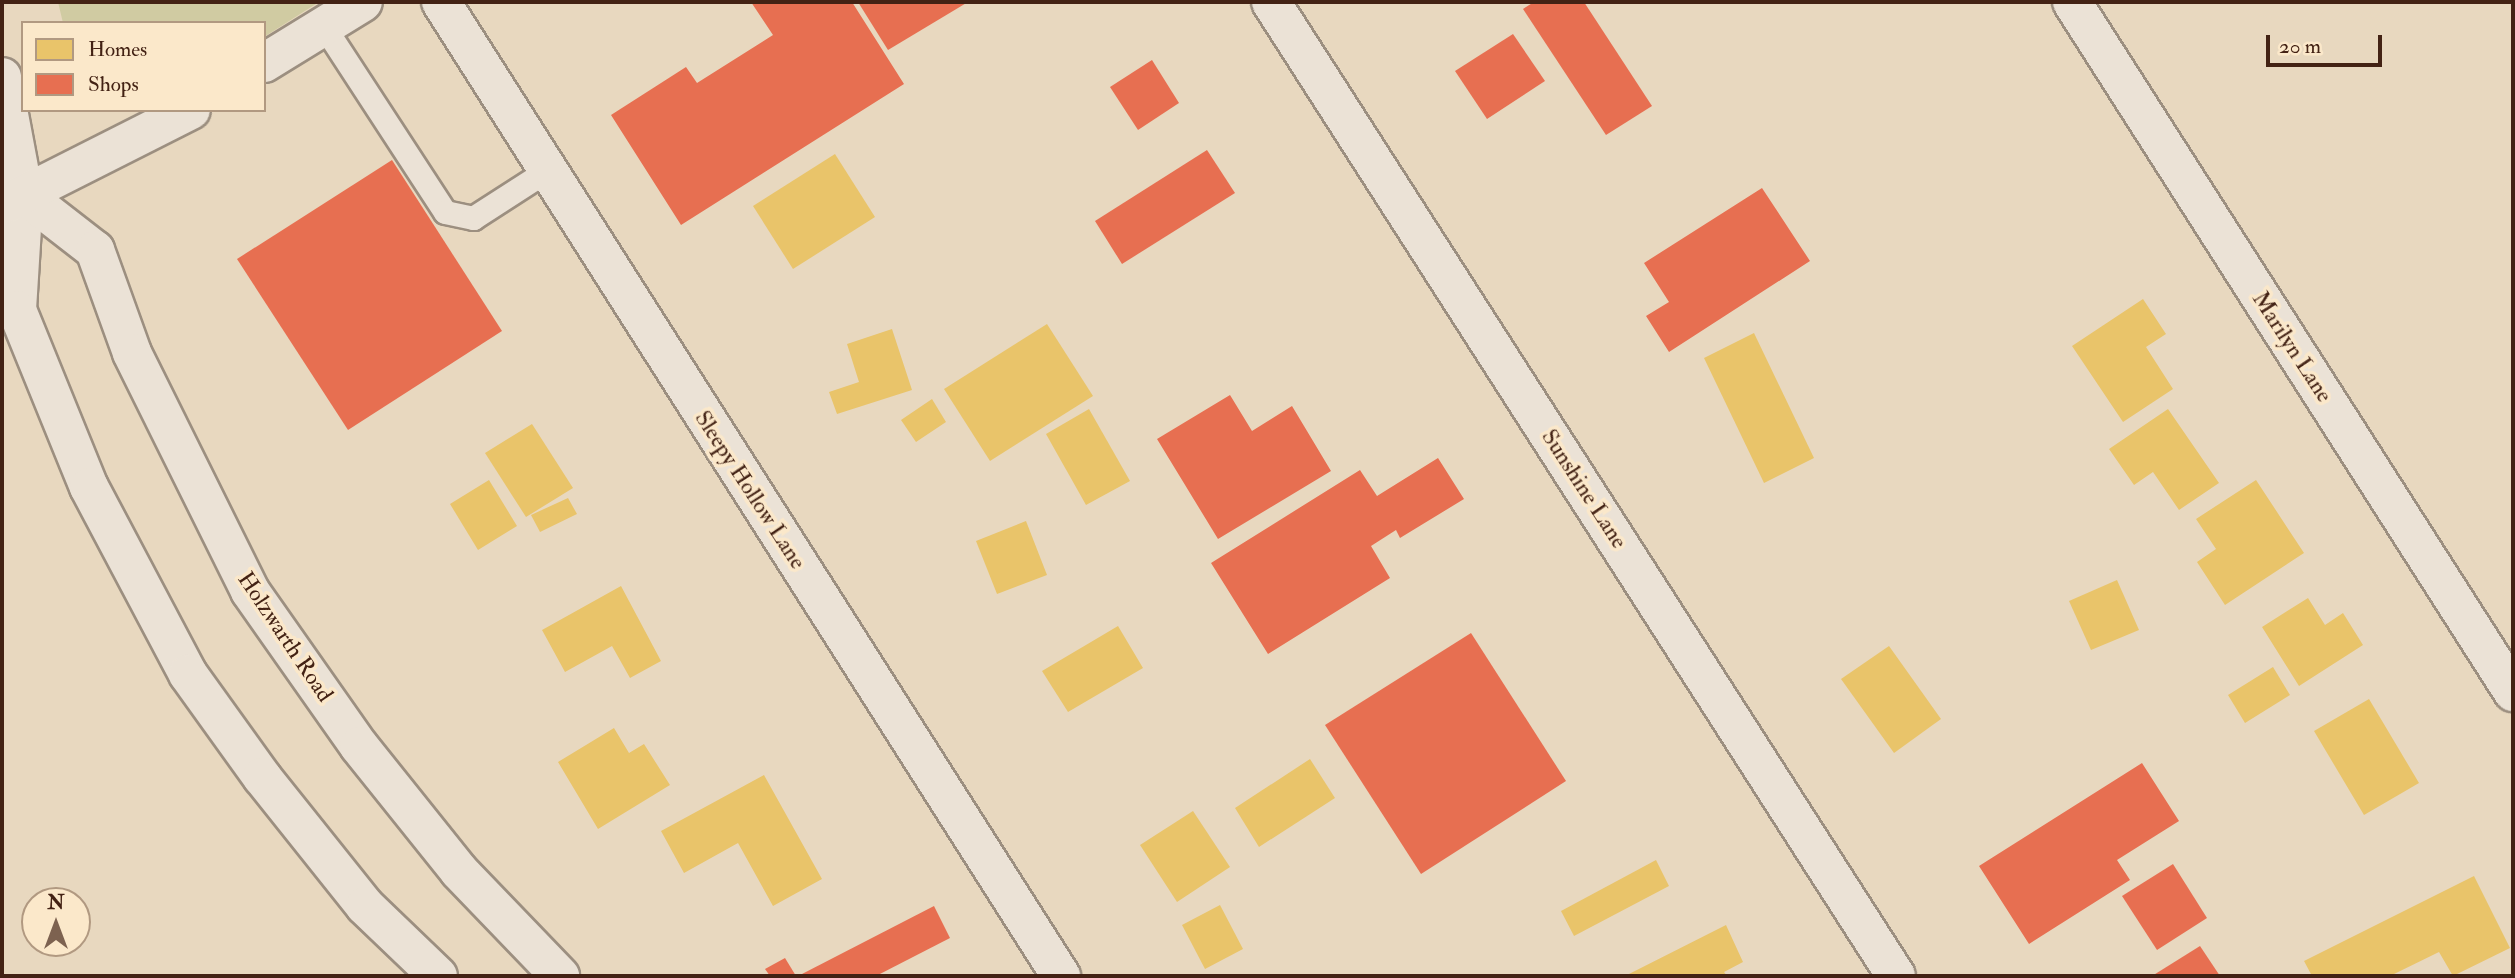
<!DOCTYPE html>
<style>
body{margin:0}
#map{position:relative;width:2515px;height:978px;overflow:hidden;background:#e8d8bf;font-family:"IM FELL Double Pica",serif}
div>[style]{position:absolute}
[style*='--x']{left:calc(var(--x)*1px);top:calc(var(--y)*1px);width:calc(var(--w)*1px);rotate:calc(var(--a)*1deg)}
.green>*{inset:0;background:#d0cba2}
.homes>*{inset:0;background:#e9c46a}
.shops>*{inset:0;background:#e76f51}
.roads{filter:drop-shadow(2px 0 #9c8f80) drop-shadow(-2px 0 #9c8f80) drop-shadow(0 2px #9c8f80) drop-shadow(0 -2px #9c8f80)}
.lane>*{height:23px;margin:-11.5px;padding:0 11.5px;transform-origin:11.5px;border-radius:11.5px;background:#ebe2d6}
.street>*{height:38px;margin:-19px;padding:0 19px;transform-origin:19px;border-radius:19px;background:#ebe2d6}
.secondary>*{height:38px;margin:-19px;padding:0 19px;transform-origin:19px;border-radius:19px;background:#ebe2d6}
span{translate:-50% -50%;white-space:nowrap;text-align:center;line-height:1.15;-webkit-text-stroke:7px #fbe8ca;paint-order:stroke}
.street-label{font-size:23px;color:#432214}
.frame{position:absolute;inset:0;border:4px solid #432214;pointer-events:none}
.legend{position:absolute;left:21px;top:21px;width:245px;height:91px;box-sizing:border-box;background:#fbe8ca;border:2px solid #b19981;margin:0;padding:9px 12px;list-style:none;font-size:21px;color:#432214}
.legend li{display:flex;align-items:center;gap:14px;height:35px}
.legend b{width:35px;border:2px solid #b19981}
.north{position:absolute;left:21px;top:887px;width:70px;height:70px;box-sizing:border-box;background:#fbe8ca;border:2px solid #b19981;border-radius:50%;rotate:0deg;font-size:19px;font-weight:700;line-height:28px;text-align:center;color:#432214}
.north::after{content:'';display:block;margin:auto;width:24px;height:32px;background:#7d6250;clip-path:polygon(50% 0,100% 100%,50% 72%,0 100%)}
.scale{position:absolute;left:2266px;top:35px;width:116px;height:32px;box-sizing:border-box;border:4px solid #432214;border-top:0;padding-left:9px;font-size:21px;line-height:24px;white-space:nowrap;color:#432214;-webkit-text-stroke:5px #fbe8ca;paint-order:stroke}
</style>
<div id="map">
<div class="green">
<i style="clip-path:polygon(58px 2px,319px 2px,264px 37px,264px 23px,63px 23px)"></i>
</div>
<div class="homes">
<i style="clip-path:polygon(835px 154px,875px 217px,793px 269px,753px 206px)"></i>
<i style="clip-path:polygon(2143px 299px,2166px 334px,2146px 347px,2173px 389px,2123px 422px,2072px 346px)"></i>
<i style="clip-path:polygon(1047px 324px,1093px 396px,990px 461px,944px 389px)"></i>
<i style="clip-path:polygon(892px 329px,912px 390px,837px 414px,829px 392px,859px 382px,847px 344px)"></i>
<i style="clip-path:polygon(1754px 333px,1814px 458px,1764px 483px,1704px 358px)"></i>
<i style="clip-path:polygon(932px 399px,946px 422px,916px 442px,901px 420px)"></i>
<i style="clip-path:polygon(1089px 409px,1130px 481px,1086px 505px,1046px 434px)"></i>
<i style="clip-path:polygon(2168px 409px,2219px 483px,2179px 510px,2153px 472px,2134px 485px,2109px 449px)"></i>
<i style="clip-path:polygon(532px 424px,573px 488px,526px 517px,485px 453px)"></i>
<i style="clip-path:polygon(489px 480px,517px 526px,478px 550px,450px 504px)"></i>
<i style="clip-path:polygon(2256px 480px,2304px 553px,2225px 605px,2197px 562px,2216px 549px,2196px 519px)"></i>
<i style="clip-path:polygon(568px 498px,577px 514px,540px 532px,531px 515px)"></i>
<i style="clip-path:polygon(1026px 521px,1047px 575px,997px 594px,976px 541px)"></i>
<i style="clip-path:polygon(2117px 580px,2139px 630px,2091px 650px,2069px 601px)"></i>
<i style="clip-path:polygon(621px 586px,661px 661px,630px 678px,612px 646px,565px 672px,542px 630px)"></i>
<i style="clip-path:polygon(2308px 598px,2325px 625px,2343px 613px,2363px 645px,2299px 686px,2262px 627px)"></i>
<i style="clip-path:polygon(1118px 626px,1143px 668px,1068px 712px,1042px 671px)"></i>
<i style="clip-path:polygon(1889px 646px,1941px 719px,1894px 753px,1841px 679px)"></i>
<i style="clip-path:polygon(2273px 667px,2290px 695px,2245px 723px,2228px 695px)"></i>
<i style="clip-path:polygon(2369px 699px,2419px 783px,2364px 815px,2314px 731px)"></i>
<i style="clip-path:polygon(614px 728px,629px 753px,644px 744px,670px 785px,598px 829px,558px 762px)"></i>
<i style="clip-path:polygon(1310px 759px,1335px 798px,1259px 847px,1235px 808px)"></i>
<i style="clip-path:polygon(764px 775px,822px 879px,773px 906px,738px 843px,684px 873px,661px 831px)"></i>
<i style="clip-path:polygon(1193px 811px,1230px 867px,1177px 902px,1140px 845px)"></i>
<i style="clip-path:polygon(1656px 860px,1669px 886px,1574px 936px,1561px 911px)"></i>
<i style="clip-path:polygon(2474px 876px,2510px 948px,2453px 976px,2439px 952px,2390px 976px,2312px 976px,2304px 961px)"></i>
<i style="clip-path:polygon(1220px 905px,1243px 949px,1205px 969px,1182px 925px)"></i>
<i style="clip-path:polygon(1726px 925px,1743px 962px,1724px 972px,1727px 976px,1625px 976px)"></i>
</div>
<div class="shops">
<i style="clip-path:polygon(751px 2px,852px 2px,904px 84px,681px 225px,611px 115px,686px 67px,697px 83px,773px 35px)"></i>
<i style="clip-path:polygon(858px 2px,968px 2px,888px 50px)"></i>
<i style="clip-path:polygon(1534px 2px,1584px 2px,1652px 106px,1606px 135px,1523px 9px)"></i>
<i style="clip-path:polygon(1513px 34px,1545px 81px,1487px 119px,1455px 71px)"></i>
<i style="clip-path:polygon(1152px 60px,1179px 103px,1138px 130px,1110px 87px)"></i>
<i style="clip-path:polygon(1207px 150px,1235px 193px,1122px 264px,1095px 221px)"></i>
<i style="clip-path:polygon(392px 160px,502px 331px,348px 430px,237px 259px)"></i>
<i style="clip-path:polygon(1762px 188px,1810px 261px,1669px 352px,1646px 316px,1669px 302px,1644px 263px)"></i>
<i style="clip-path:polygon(1230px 395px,1252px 431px,1292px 406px,1331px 471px,1218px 539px,1157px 439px)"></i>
<i style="clip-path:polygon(1438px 458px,1464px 499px,1400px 538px,1396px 530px,1371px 546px,1390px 578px,1268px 654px,1211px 563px,1360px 470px,1377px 496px)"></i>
<i style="clip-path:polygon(1471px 633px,1566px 781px,1421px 874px,1325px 725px)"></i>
<i style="clip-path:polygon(2142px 763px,2179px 821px,2117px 860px,2130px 880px,2029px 944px,1979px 866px)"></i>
<i style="clip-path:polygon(2173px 864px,2207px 918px,2157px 950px,2122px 896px)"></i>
<i style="clip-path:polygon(934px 906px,950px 938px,876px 976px,804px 976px,802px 974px)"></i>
<i style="clip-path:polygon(2200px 946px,2220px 976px,2152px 976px)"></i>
<i style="clip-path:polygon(785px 958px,796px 976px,770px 976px,765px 969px)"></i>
</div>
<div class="roads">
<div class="lane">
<i style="--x:323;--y:25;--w:223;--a:56.9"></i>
<i style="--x:445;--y:212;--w:29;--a:12"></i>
<i style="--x:473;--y:218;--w:87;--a:-32.8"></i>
</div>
<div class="street">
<i style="--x:441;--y:2;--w:1155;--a:57.52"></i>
<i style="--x:1271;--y:2;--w:1157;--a:57.31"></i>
<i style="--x:2072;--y:2;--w:819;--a:57.42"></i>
</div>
<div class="secondary">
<i style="--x:264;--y:63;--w:116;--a:-31.6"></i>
<i style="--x:2;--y:77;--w:120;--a:79.4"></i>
<i style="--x:24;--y:195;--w:115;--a:93.5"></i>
<i style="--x:17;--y:310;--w:191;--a:67.9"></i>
<i style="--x:89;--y:487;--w:212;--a:62.1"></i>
<i style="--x:188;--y:674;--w:127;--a:54.3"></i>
<i style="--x:262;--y:777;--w:165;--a:51.4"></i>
<i style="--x:365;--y:906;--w:101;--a:43.8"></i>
<i style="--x:24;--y:195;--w:90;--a:37.8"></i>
<i style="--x:95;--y:250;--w:109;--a:70.2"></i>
<i style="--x:132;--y:353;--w:266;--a:63.6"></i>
<i style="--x:250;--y:591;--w:189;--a:54.9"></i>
<i style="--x:359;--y:746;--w:160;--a:51.3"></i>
<i style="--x:459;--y:871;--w:146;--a:46.1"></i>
<i style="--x:5;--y:204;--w:208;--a:-26.8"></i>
</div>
</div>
<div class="street-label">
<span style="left:2292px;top:347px;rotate:57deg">Marilyn Lane</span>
<span style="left:1584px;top:489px;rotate:57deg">Sunshine Lane</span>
<span style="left:750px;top:490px;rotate:57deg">Sleepy Hollow Lane</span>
<span style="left:285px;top:637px;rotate:56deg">Holzwarth Road</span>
</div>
<div class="frame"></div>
<ul class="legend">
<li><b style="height:19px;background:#e9c46a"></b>Homes</li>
<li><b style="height:19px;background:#e76f51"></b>Shops</li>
</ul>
<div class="north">N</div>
<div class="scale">20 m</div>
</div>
